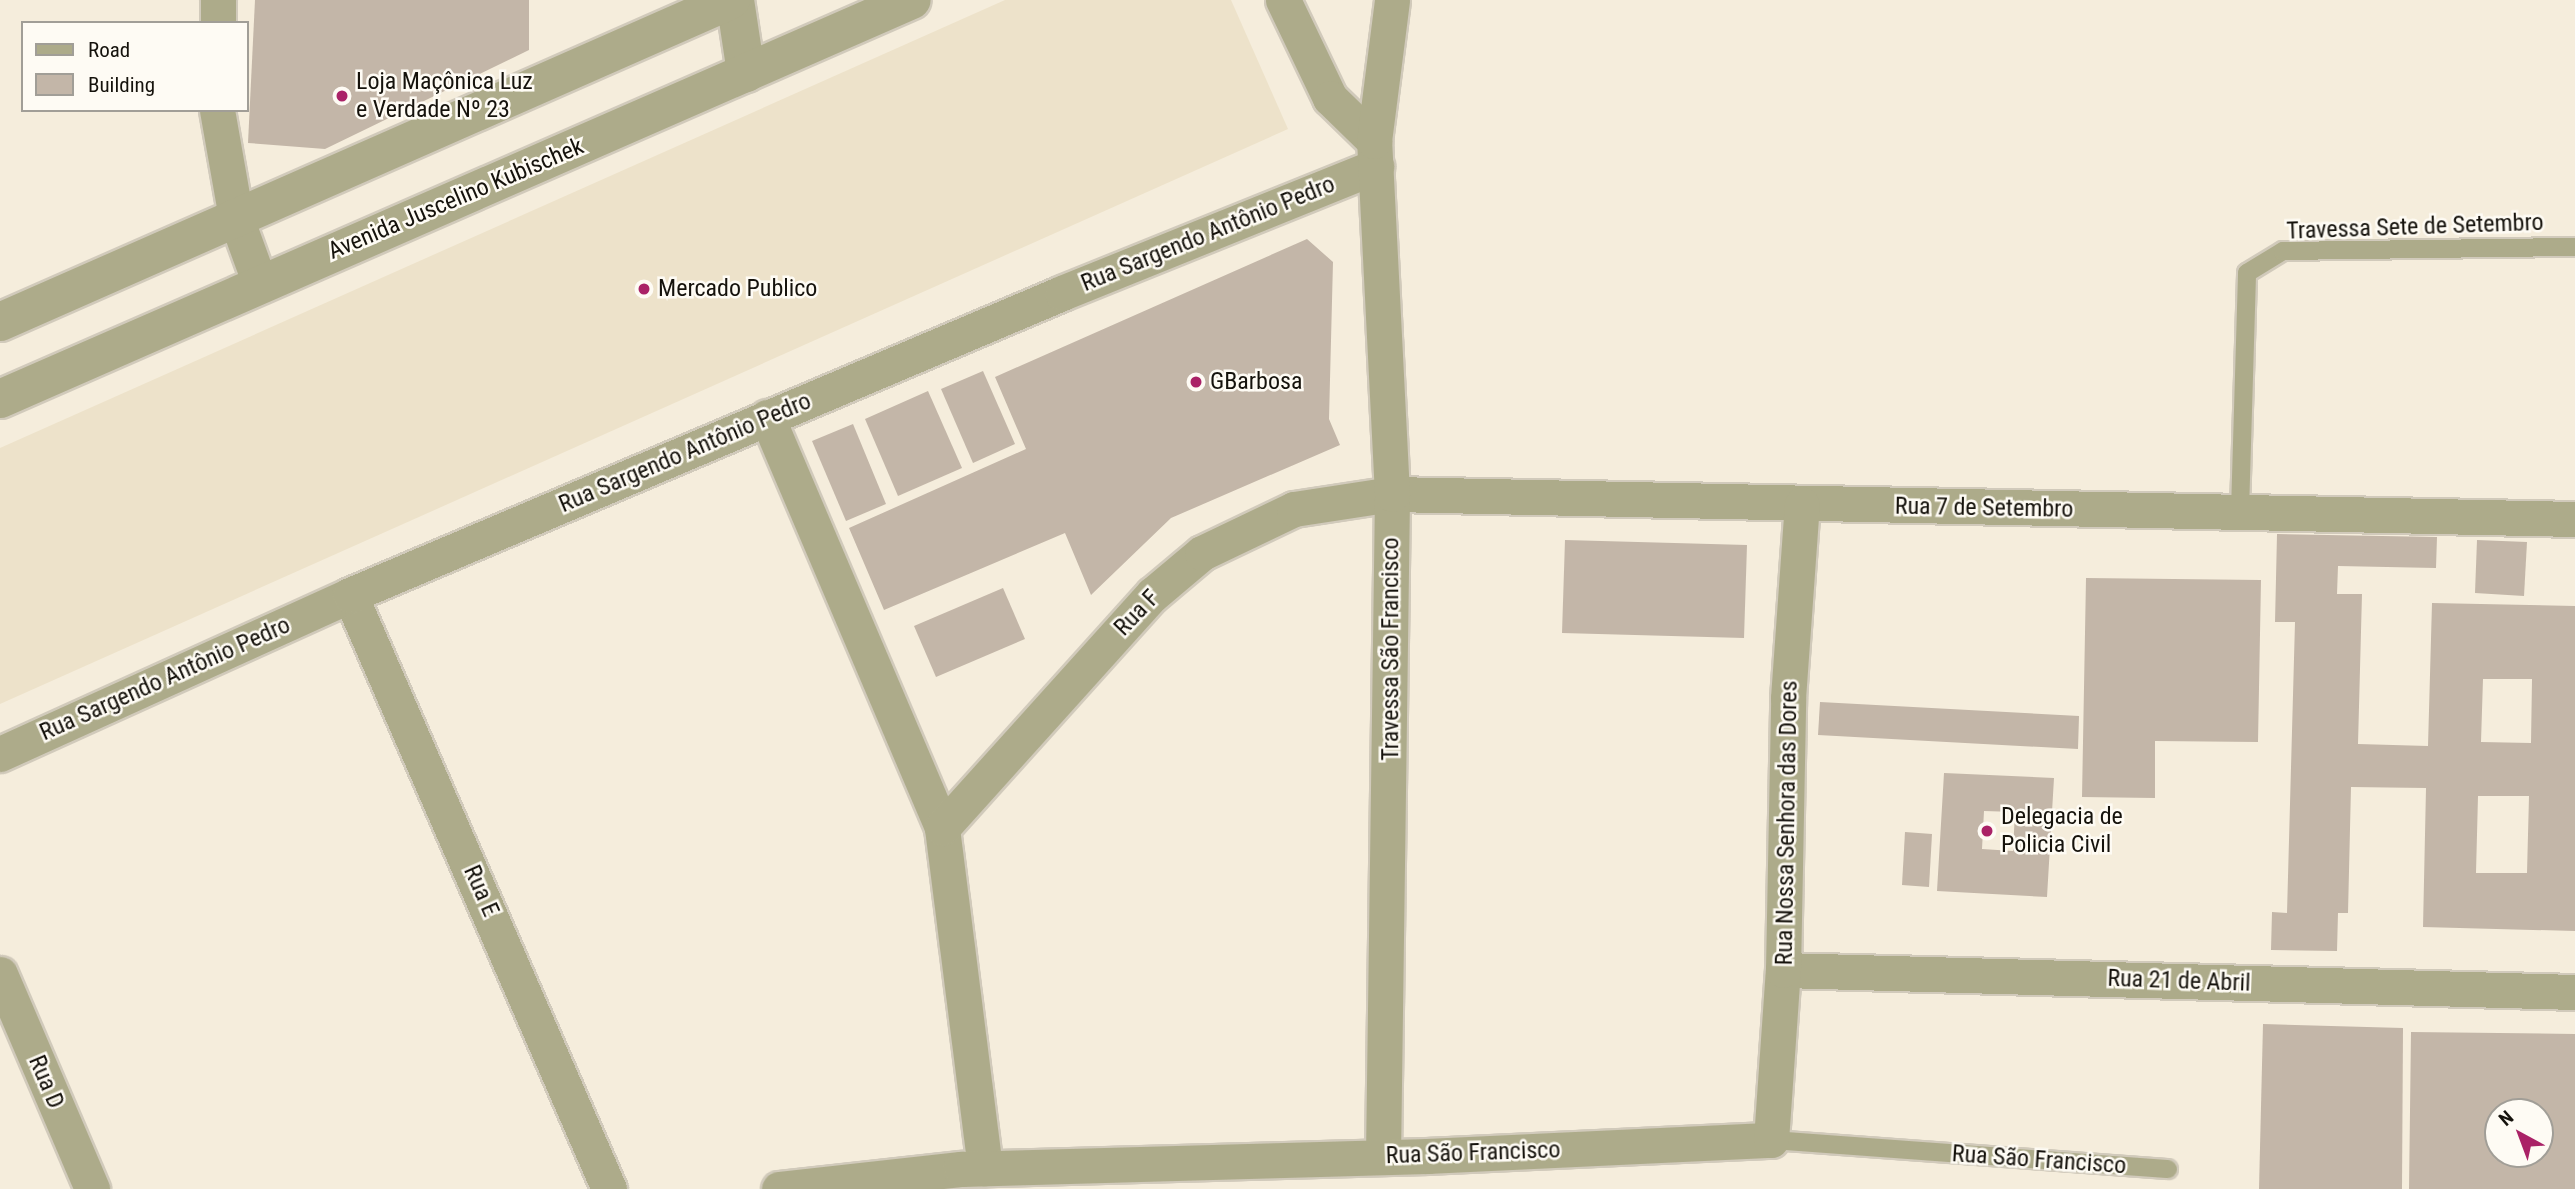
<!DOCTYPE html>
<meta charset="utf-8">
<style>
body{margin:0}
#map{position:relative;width:2575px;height:1189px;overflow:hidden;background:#f5eddc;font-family:"Roboto Condensed",sans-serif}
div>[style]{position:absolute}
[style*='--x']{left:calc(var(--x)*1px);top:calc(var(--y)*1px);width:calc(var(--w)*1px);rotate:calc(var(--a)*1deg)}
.built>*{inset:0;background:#ede2ca}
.building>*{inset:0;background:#c3b6a8}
.roads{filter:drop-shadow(2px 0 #d1cabb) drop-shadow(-2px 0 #d1cabb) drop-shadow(0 2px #d1cabb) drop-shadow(0 -2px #d1cabb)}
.service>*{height:18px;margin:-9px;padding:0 9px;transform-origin:9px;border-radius:9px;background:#adab8a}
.minor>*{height:35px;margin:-17.5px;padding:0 17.5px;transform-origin:17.5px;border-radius:17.5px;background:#adab8a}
.tertiary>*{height:38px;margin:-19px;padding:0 19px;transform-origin:19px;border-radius:19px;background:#adab8a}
.dots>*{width:19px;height:19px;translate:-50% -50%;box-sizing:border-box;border:4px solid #fefbf4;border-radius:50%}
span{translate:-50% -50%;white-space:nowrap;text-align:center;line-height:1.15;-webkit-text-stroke:5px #fefbf4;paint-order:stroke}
.poi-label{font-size:24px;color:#15120c}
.left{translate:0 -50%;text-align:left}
.street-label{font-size:24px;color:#15120c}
.legend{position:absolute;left:21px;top:21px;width:228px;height:91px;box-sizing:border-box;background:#fefbf4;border:2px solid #a19e97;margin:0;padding:9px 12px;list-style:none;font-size:21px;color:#15120c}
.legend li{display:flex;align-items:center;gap:14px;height:35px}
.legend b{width:35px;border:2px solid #a19e97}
.north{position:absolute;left:2484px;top:1098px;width:70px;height:70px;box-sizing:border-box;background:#fefbf4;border:2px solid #a19e97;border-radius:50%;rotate:319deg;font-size:19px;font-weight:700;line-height:28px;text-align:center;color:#15120c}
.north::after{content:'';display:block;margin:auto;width:24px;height:32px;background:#aa2267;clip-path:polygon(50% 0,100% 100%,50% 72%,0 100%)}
</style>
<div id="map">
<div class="built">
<i style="clip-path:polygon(1005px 0,1231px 0,1288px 129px,0 704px,0 448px)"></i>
</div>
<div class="building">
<i style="clip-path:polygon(255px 0,529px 0,529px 50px,325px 149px,248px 143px)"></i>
<i style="clip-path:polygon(1307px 239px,1333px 262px,1329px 419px,1340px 445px,1171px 518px,1091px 595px,1065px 533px,884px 610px,849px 528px,1026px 449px,995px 377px)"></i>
<i style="clip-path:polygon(983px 371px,1015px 444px,973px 463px,941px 389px)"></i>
<i style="clip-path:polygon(928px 391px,962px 468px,898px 496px,865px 419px)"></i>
<i style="clip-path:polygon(853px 424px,886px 504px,846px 521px,812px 441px)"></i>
<i style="clip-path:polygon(evenodd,2277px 534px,2437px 537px,2436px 568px,2338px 566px,2337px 594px,2362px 594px,2358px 744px,2428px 746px,2432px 603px,2575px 606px,2575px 931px,2423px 927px,2426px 788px,2351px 787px,2348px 913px,2338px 913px,2337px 951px,2271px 950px,2272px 912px,2287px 913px,2295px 622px,2275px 622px,2277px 534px,2483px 679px,2532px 679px,2531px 743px,2481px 742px,2483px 679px,2277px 534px,2478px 796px,2529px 796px,2527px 873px,2476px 873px,2478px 796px)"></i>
<i style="clip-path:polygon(1565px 540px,1747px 545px,1744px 638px,1562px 633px)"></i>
<i style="clip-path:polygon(2477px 540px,2527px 542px,2524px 596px,2475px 593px)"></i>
<i style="clip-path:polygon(2086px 578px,2261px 580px,2258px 742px,2155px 741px,2155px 798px,2082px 797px)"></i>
<i style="clip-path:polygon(1003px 588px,1025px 639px,936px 677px,914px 626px)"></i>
<i style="clip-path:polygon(1820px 702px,2079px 716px,2078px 749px,1818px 735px)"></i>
<i style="clip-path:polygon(evenodd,1944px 773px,2054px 778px,2047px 897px,1937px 891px,1944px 773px,1984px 811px,2015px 812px,2013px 851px,1982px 849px,1984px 811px)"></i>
<i style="clip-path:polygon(1905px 832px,1932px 834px,1929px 887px,1902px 885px)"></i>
<i style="clip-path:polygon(2263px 1024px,2403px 1028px,2402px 1189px,2259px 1189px)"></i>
<i style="clip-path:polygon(evenodd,2411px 1032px,2575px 1034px,2575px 1189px,2409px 1189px,2411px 1032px,2498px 1112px,2540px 1112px,2540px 1154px,2498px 1154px,2498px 1112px)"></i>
</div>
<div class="roads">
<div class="service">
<i style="--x:2240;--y:511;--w:238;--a:-88.3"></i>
<i style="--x:2247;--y:273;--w:42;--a:-31.4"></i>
<i style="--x:2283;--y:251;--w:292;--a:-0.8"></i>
<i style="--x:1771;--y:1140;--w:398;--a:4.2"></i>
</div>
<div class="minor">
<i style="--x:1283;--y:0;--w:109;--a:64.4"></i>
<i style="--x:1330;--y:98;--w:62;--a:44.3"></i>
<i style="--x:218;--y:23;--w:23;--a:-90"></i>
<i style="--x:217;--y:110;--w:110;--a:80"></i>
<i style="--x:236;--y:218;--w:70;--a:70"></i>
<i style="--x:767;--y:417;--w:447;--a:66.9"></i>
<i style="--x:942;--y:828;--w:343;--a:82.8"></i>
<i style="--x:350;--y:595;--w:648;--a:66.44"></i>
<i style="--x:0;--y:754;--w:384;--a:-24.4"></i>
<i style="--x:350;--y:595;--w:773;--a:-22.98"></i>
<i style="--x:1062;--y:293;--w:339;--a:-22"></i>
<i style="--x:942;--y:828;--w:314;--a:-48"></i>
<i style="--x:1152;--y:595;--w:65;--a:-40"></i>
<i style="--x:1202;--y:553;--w:102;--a:-25.6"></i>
<i style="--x:1294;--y:509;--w:99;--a:-8.7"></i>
<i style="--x:1392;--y:494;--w:1183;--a:1.21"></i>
<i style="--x:1783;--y:970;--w:792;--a:1.59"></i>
<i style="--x:0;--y:974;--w:234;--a:66.8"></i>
<i style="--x:1383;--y:1157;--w:663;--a:-89.22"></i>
<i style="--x:1392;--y:494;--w:353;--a:-92.9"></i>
<i style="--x:1374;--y:141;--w:142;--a:-82.7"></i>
<i style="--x:779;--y:1189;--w:183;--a:-6.3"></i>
<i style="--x:961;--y:1169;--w:467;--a:-1.6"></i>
<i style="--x:1428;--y:1156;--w:343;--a:-2.7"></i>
<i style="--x:1771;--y:1140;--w:170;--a:-86"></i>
<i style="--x:1783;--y:970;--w:272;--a:-88.9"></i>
<i style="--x:1788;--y:698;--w:194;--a:-85.9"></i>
</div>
<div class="tertiary">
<i style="--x:735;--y:0;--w:74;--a:81.4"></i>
<i style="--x:0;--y:322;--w:799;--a:-23.77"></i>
<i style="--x:0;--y:399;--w:995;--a:-23.63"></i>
</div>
</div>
<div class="dots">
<i style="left:342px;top:96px;background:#aa2267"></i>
<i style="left:644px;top:289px;background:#aa2267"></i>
<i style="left:1196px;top:382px;background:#aa2267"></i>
<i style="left:1987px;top:831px;background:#aa2267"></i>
</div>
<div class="poi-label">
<span class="left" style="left:356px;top:96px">Loja Maçônica Luz<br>e Verdade Nº 23</span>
<span class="left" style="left:658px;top:289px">Mercado Publico</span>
<span class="left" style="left:1210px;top:382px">GBarbosa</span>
<span class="left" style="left:2001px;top:831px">Delegacia de<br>Policia Civil</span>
</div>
<div class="street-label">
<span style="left:456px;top:199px;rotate:-23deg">Avenida Juscelino Kubischek</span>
<span style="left:2415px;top:227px;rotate:-2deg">Travessa Sete de Setembro</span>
<span style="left:1208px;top:234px;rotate:-22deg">Rua Sargendo Antônio Pedro</span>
<span style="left:685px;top:453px;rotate:-23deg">Rua Sargendo Antônio Pedro</span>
<span style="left:1984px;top:508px;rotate:1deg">Rua 7 de Setembro</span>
<span style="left:1137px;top:613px;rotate:-46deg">Rua F</span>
<span style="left:1391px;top:649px;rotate:-90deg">Travessa São Francisco</span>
<span style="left:165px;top:679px;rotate:-24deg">Rua Sargendo Antônio Pedro</span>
<span style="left:1787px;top:823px;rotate:-89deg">Rua Nossa Senhora das Dores</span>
<span style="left:481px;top:891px;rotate:66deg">Rua E</span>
<span style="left:2179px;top:981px;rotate:2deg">Rua 21 de Abril</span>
<span style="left:46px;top:1082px;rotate:67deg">Rua D</span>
<span style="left:1473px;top:1153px;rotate:-2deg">Rua São Francisco</span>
<span style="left:2039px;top:1160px;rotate:4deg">Rua São Francisco</span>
</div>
<ul class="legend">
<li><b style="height:9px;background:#adab8a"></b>Road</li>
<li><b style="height:19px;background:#c3b6a8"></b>Building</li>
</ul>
<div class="north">N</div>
</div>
